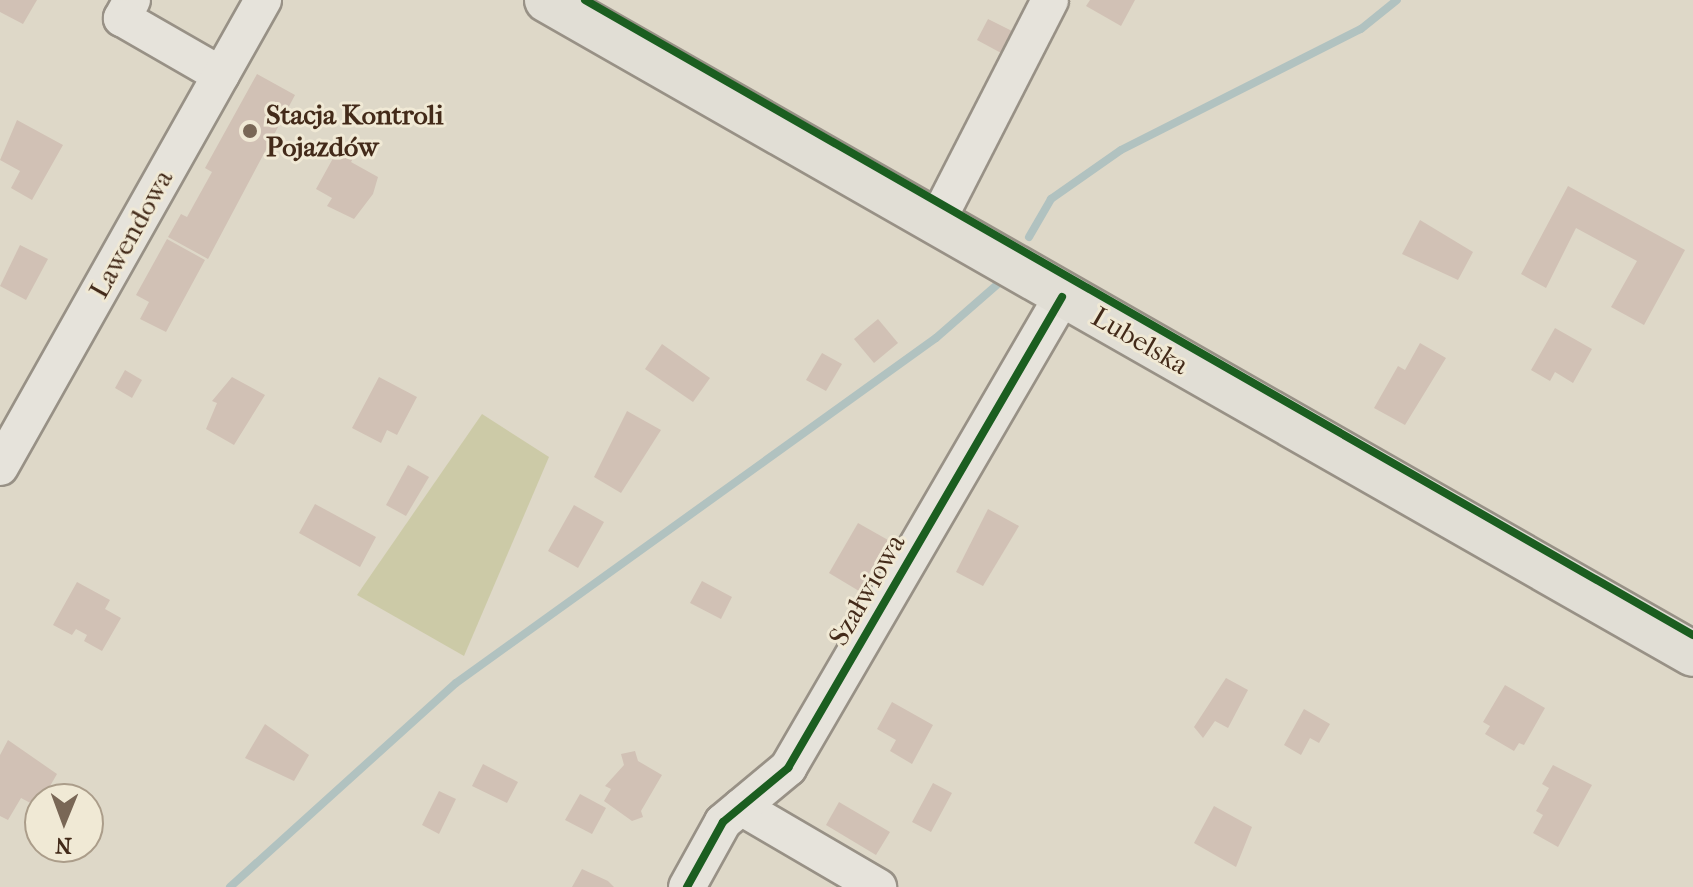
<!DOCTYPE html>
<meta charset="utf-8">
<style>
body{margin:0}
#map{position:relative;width:1693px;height:887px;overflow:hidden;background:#ded8c8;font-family:"IM FELL French Canon",serif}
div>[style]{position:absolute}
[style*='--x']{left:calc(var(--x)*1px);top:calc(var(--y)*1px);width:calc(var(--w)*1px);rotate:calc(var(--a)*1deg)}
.green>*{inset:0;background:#cccaa7}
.stream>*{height:8px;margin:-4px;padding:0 4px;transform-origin:4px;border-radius:4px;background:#b1c2c0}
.building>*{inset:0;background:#d1c1b5}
.roads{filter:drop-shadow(2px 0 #989186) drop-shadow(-2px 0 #989186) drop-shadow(0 2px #989186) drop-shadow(0 -2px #989186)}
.minor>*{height:36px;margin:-18px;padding:0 18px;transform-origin:18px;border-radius:18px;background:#e6e3db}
.major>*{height:44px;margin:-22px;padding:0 22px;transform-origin:22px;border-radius:22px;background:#e1ded5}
.cycleway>*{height:8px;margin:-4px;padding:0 4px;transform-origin:4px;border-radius:4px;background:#1b5e20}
.dots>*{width:22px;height:22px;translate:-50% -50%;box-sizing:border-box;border:4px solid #f0e9d5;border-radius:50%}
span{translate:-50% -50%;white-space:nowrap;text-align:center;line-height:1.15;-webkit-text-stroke:6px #f0e9d5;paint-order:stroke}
.poi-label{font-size:28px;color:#432a19;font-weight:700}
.left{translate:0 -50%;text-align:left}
.street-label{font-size:28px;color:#432a19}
.north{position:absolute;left:24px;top:783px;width:80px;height:80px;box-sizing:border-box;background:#f0e9d5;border:2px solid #ab9d8a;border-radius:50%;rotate:181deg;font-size:22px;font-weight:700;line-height:32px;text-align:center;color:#432a19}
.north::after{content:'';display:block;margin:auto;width:28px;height:36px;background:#796756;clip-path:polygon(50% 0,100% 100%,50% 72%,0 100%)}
</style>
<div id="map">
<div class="green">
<i style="clip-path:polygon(482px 414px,549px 457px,464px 656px,357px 595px)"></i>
</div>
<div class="stream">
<i style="--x:1029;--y:237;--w:44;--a:-59.9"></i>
<i style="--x:1051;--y:199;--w:85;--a:-35"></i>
<i style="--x:1121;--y:150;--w:269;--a:-26.8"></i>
<i style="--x:1361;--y:29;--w:46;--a:-38.9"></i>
<i style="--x:230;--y:887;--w:304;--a:-42.1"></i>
<i style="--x:456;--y:683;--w:591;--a:-35.71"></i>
<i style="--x:936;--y:338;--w:84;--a:-41.1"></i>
</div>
<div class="building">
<i style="clip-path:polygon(0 0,37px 0,23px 24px,0 12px)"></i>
<i style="clip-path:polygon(1090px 0,1135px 0,1121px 26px,1086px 6px)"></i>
<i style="clip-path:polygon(988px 19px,1014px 32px,1003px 54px,977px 40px)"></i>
<i style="clip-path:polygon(257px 74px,295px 95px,208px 259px,168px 237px,181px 214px,187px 217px,212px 172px,205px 168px)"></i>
<i style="clip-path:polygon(17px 120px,63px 145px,32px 200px,11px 188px,20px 171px,0 160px)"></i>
<i style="clip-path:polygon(342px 142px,358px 150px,351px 162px,378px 177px,373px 194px,354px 219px,327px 206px,332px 198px,316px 189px)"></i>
<i style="clip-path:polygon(1568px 186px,1685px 250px,1644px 325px,1611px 307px,1637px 261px,1576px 228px,1546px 288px,1521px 274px)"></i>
<i style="clip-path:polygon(1420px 220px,1473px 252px,1458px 280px,1402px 254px)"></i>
<i style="clip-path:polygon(167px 239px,205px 260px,166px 332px,140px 319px,149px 302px,136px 295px)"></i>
<i style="clip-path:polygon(20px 245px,48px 259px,26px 300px,0 286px)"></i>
<i style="clip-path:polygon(878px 319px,898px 343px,874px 363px,854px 339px)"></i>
<i style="clip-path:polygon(1555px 328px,1592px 349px,1573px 383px,1555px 372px,1550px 381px,1531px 370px)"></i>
<i style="clip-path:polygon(1420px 343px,1446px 358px,1405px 425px,1374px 408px,1398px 366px,1405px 370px)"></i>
<i style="clip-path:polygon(662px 344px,710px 378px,693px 402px,645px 369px)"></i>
<i style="clip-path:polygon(822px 353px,842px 364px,826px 391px,806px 380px)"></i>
<i style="clip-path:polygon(125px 370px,142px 380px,132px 398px,115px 388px)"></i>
<i style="clip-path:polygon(232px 377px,265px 395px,234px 445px,206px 429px,217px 403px,212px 401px)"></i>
<i style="clip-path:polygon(379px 377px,417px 397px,397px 435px,387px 430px,381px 443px,352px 428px)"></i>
<i style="clip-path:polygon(627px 411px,661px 430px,621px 493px,594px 477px)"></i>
<i style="clip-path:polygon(408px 465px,429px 477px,406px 516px,386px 505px)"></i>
<i style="clip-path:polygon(315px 504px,376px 537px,360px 567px,299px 533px)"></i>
<i style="clip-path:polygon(574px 505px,604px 522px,578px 568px,548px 551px)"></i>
<i style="clip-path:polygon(988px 509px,1019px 526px,983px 586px,956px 572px)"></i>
<i style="clip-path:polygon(858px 523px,888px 540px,859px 591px,829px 573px)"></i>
<i style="clip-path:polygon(702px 581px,732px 597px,721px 619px,690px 603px)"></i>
<i style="clip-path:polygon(77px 582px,110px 600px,105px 609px,121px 618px,102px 651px,84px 641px,87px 635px,76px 629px,72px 635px,53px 625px)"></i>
<i style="clip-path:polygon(1226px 678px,1248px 690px,1228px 728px,1215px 721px,1203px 738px,1194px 727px)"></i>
<i style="clip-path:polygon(1505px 685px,1545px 708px,1524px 745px,1519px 743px,1514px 751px,1485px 734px,1490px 726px,1483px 722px)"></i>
<i style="clip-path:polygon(892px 702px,933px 725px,912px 764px,890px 751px,896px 740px,877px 729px)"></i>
<i style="clip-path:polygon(1304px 709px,1330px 724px,1319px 743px,1310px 738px,1301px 755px,1284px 745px)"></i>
<i style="clip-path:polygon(265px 724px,309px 755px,294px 781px,245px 758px)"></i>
<i style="clip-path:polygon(8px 740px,57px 774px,38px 807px,21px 798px,8px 820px,0 816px,0 755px)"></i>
<i style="clip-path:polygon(635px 751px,638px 761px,662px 775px,641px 811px,643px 817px,632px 821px,604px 801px,611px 789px,605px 786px,624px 765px,621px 754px)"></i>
<i style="clip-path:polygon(483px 764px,518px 782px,507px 803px,472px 786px)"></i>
<i style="clip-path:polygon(1553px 765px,1592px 785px,1558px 847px,1533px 833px,1543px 815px,1536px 811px,1549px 788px,1542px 784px)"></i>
<i style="clip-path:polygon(933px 783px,952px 793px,931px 832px,912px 822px)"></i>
<i style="clip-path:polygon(439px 791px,456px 799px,439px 834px,422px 825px)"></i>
<i style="clip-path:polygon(580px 794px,606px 808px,592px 834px,565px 820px)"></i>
<i style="clip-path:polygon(839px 802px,890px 832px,876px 855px,826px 825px)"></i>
<i style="clip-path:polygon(1214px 806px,1252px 827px,1236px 867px,1194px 843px)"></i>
<i style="clip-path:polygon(582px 869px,608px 881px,614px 887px,572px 887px)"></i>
</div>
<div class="roads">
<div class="minor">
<i style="--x:132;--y:0;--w:21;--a:119"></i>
<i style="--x:122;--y:18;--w:114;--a:29.9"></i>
<i style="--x:936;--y:223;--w:250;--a:-62.9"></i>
<i style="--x:0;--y:467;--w:536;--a:-60.61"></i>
<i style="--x:741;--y:807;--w:159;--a:30.3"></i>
<i style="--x:687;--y:887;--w:74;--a:-61"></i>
<i style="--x:723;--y:822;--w:85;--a:-39.7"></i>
<i style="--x:788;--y:768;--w:545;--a:-59.81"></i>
</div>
<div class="major">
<i style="--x:547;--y:0;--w:1319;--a:29.71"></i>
</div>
</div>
<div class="cycleway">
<i style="--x:585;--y:0;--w:1277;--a:29.82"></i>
<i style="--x:687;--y:887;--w:74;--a:-61"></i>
<i style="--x:723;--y:822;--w:85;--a:-39.7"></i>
<i style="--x:788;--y:768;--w:545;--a:-59.81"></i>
</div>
<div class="dots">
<i style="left:250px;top:131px;background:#796756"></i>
</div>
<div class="poi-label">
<span class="left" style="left:266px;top:131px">Stacja Kontroli<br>Pojazdów</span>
</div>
<div class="street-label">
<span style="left:131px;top:234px;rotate:-61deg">Lawendowa</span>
<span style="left:1140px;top:341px;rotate:30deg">Lubelska</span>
<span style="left:867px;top:590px;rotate:-60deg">Szałwiowa</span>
</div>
<div class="north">N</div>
</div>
